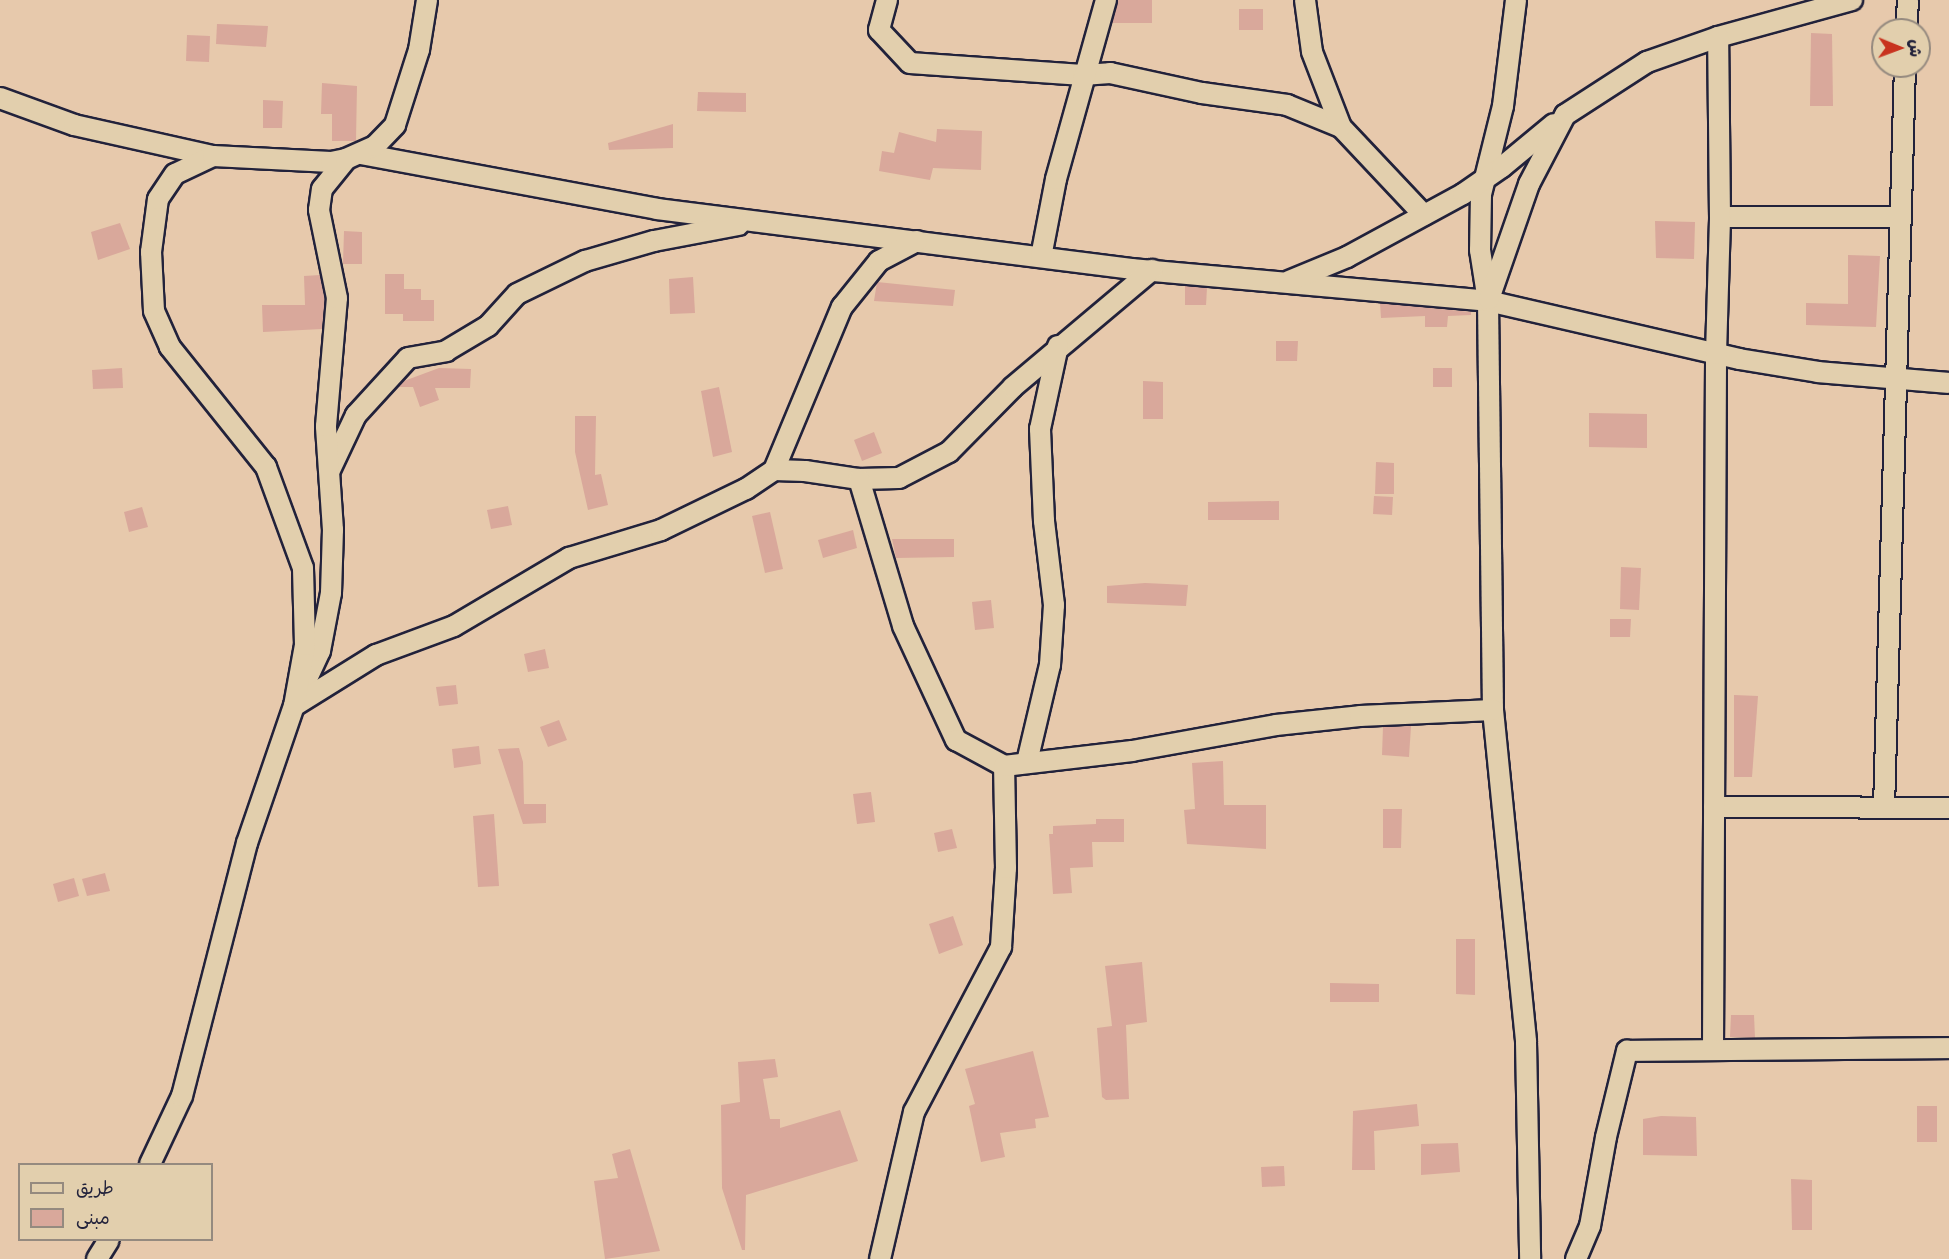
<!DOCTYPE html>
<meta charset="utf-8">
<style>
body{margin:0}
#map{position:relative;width:1949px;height:1259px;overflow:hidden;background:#e7c9ac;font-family:"Playpen Sans","Playpen Sans Arabic",sans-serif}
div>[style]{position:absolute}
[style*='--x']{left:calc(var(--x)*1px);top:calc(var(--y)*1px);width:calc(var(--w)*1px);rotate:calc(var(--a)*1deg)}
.building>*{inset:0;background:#d9a89b}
.roads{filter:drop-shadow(2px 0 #22223b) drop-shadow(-2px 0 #22223b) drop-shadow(0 2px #22223b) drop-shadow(0 -2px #22223b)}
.minor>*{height:20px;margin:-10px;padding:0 10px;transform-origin:10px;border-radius:10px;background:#e2cfad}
span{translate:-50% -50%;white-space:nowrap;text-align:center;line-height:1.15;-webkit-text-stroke:5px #e2cfad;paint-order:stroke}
.legend{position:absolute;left:18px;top:1163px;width:195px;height:78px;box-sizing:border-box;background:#e2cfad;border:2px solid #958a7f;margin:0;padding:8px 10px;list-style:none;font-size:18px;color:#22223b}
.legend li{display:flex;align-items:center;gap:12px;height:30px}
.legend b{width:30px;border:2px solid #958a7f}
.north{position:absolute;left:1871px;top:18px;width:60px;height:60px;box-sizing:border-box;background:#e2cfad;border:2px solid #958a7f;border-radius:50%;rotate:91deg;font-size:16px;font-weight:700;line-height:24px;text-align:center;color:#22223b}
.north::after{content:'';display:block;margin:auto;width:21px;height:27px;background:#c8321e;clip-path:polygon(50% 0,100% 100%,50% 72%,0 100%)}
</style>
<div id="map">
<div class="building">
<i style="clip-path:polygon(1118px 0,1152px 0,1152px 23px,1112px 23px)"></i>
<i style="clip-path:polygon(1239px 9px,1263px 9px,1263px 30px,1239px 30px)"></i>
<i style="clip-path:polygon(217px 24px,268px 26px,266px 47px,216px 44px)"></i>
<i style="clip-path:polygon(1811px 33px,1832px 34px,1833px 106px,1810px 106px)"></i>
<i style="clip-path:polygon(187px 35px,210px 36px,209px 62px,186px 61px)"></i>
<i style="clip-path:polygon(322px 83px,357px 86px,356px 141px,332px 141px,332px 114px,321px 114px)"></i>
<i style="clip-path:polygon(698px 92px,746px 93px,746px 112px,697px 111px)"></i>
<i style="clip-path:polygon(263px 100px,283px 101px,282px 128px,263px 128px)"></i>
<i style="clip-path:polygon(673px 124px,673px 148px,609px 150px,608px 143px)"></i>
<i style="clip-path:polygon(937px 129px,982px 131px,981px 170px,933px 168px,930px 180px,879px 171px,882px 151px,894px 153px,899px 132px,936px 142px)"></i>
<i style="clip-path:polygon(1655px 221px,1695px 222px,1694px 259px,1656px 258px)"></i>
<i style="clip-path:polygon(120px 223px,130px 249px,98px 260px,91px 232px)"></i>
<i style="clip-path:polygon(344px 231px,362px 232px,362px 264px,343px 264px)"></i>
<i style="clip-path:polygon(1848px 255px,1880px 256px,1876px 327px,1806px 325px,1806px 303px,1848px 304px)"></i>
<i style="clip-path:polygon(385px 274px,404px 274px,404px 289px,421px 289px,421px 300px,434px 300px,434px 321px,403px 321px,403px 314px,385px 314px)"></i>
<i style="clip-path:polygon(320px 275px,325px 302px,322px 329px,263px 332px,262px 305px,305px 305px,304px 276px)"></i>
<i style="clip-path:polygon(693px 277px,695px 313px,670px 314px,669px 279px)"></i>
<i style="clip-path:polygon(877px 282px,955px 290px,953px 306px,874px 301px)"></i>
<i style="clip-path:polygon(1185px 286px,1207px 288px,1206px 305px,1185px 305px)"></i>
<i style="clip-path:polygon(1380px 303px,1471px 312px,1471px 315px,1448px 316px,1447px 327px,1425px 327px,1425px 316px,1381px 318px)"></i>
<i style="clip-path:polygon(1276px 341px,1298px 341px,1297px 361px,1276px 361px)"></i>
<i style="clip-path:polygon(122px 368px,123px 388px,93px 389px,92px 370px)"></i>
<i style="clip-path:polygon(439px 368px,471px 369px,470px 388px,435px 388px,439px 400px,420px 407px,413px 387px,398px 387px,404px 381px)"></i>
<i style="clip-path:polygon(1433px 368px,1452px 368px,1452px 387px,1433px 387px)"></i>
<i style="clip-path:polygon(1143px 381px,1163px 382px,1163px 419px,1143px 419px)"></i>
<i style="clip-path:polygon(719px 387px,732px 452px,713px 457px,701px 391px)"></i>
<i style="clip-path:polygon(1589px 413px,1647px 414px,1647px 448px,1589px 447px)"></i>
<i style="clip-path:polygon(575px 416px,596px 416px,595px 475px,601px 474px,608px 505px,588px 510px,575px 452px)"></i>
<i style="clip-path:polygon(874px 432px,882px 453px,862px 461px,854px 440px)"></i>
<i style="clip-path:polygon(1376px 462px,1394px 463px,1394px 494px,1375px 494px)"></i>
<i style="clip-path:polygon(1374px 496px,1393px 497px,1392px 515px,1373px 514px)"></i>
<i style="clip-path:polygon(1279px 501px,1279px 520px,1208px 520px,1208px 502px)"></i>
<i style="clip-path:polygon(508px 506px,512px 525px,491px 529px,487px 510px)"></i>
<i style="clip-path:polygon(142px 507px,148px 527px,129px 532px,124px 512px)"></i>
<i style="clip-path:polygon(770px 512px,783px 569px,765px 573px,752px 516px)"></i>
<i style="clip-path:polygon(853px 530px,857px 548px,823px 558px,818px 540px)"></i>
<i style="clip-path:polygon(892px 539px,954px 539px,954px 557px,896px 558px)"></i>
<i style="clip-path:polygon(1621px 567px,1641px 568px,1639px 610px,1620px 609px)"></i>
<i style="clip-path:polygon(1145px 583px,1188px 585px,1186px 606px,1107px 603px,1107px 586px)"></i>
<i style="clip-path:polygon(991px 600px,994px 628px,975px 630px,972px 602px)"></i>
<i style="clip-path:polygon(1610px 619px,1631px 619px,1630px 637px,1610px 637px)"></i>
<i style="clip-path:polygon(545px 649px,549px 668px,528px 672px,524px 654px)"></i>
<i style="clip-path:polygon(456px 685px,458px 704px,439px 706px,436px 687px)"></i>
<i style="clip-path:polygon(1734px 695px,1758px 696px,1752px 777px,1734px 777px)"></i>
<i style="clip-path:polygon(559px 720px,567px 740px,548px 747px,540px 727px)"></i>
<i style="clip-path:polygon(1411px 726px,1409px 757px,1382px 755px,1383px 727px)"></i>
<i style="clip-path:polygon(479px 746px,481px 764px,454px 768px,452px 749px)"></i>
<i style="clip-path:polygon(519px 748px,523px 762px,524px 804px,546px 804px,546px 823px,523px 824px,498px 749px)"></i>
<i style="clip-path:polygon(1223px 761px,1224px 805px,1266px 805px,1266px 849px,1187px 844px,1184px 810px,1195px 809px,1192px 763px)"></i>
<i style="clip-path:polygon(871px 792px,875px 822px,857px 824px,853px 794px)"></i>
<i style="clip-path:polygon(1383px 809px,1402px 809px,1401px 848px,1383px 848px)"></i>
<i style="clip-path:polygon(494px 814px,499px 886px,478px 887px,473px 816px)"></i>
<i style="clip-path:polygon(1096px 819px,1124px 819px,1124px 842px,1092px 842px,1093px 867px,1070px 868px,1072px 893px,1053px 894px,1049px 834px,1053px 834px,1053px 826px,1096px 824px)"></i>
<i style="clip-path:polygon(952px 829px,957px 848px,938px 852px,934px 833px)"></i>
<i style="clip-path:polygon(105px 873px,110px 891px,87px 896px,82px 879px)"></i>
<i style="clip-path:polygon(74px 878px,79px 896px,58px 902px,53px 884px)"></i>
<i style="clip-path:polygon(953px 916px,963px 945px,939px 954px,929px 924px)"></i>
<i style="clip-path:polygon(1456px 939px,1475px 939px,1475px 995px,1456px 994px)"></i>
<i style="clip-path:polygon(1142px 962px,1147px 1022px,1126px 1025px,1129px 1099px,1106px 1100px,1102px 1097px,1097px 1028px,1112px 1026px,1105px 966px)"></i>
<i style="clip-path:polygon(1330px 983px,1379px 984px,1379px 1002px,1330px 1002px)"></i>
<i style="clip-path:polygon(1731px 1015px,1754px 1015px,1755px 1038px,1730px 1037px)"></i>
<i style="clip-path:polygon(1033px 1051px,1049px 1117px,1035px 1119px,1036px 1128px,1000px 1133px,1005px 1157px,981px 1162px,969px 1106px,975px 1104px,965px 1069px)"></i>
<i style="clip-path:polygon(775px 1059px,778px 1077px,763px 1079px,770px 1119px,780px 1119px,780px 1128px,840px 1110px,858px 1161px,746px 1195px,745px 1250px,742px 1250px,722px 1188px,721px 1105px,740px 1102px,738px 1062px)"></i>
<i style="clip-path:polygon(1417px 1104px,1419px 1126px,1374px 1131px,1375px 1170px,1352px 1170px,1353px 1111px)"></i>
<i style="clip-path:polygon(1917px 1106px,1937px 1106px,1937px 1142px,1917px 1142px)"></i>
<i style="clip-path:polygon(1661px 1116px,1696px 1117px,1697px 1156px,1643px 1155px,1643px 1119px)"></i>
<i style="clip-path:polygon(1458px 1143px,1460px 1172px,1421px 1175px,1421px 1144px)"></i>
<i style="clip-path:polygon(630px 1149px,660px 1251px,605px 1259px,594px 1181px,618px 1178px,612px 1154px)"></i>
<i style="clip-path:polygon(1284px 1166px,1285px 1186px,1262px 1187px,1261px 1167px)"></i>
<i style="clip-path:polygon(1791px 1179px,1812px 1180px,1812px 1230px,1792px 1230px)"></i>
</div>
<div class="roads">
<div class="minor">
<i style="--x:887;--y:0;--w:31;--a:105"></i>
<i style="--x:879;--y:30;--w:45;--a:46.8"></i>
<i style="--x:910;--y:63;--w:173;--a:4"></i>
<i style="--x:1083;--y:75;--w:27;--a:-4"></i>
<i style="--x:1110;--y:73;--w:94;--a:12.3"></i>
<i style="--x:1202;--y:93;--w:86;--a:8"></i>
<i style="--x:1287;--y:105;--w:58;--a:22.2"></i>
<i style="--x:1341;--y:127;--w:121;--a:46.7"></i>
<i style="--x:1305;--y:0;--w:52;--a:82.3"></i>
<i style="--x:1312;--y:52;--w:80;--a:68.9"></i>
<i style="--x:1516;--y:0;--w:107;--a:97"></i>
<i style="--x:1503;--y:106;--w:91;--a:104"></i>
<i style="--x:1481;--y:194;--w:56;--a:91"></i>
<i style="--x:1480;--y:250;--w:52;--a:81.1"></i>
<i style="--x:1488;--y:301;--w:409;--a:89.3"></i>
<i style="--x:1493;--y:710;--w:334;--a:84.3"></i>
<i style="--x:1526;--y:1042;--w:217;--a:88.9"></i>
<i style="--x:1906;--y:30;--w:30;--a:-86"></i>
<i style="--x:0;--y:98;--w:79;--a:20"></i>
<i style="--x:74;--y:125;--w:142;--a:12.6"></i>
<i style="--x:361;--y:154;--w:301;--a:10.5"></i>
<i style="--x:657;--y:209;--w:478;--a:7.2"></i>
<i style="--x:1131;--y:269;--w:358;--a:5.1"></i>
<i style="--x:1488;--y:301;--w:258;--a:13"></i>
<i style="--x:1739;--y:359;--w:80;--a:9.3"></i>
<i style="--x:1818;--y:372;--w:131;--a:4.8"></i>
<i style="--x:1720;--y:217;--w:179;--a:0"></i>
<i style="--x:1041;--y:257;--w:79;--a:-79.1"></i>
<i style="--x:1056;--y:179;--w:186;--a:-74.4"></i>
<i style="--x:1289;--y:281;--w:63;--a:-22.5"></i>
<i style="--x:1347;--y:257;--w:132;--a:-28.5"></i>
<i style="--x:1463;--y:194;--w:47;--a:-34.7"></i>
<i style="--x:1502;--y:167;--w:67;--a:-39.6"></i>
<i style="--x:1489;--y:299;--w:122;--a:-70.8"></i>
<i style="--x:1529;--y:184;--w:78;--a:-62.4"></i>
<i style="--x:1565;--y:115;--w:98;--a:-32.9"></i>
<i style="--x:1647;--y:62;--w:75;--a:-19.4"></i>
<i style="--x:1718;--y:37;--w:139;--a:-15.4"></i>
<i style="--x:330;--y:470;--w:61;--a:-64.7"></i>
<i style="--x:356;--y:415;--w:77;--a:-47.6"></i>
<i style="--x:408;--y:358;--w:39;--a:-10"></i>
<i style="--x:446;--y:351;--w:49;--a:-30.8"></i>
<i style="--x:488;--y:326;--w:43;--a:-47.8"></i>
<i style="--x:517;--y:294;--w:76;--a:-25.9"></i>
<i style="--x:585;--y:261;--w:72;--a:-16.2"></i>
<i style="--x:654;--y:241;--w:86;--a:-10.7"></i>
<i style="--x:774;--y:470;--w:177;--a:-67.4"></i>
<i style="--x:842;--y:307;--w:59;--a:-51.2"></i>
<i style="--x:879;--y:261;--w:43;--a:-27.8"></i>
<i style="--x:859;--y:479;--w:40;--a:-1.4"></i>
<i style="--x:899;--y:478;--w:56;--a:-27.5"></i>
<i style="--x:949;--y:452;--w:91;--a:-45.4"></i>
<i style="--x:1013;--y:387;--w:182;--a:-40.1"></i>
<i style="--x:305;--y:683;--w:35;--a:-65"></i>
<i style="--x:320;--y:651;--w:59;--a:-79.3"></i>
<i style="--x:331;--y:593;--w:63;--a:-88.2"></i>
<i style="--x:333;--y:530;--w:104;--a:-93.9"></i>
<i style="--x:326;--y:426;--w:128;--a:-85.1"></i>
<i style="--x:337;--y:298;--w:90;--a:-101.6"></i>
<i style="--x:319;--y:210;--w:21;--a:-82"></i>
<i style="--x:322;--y:189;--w:38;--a:-51"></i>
<i style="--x:294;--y:706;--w:97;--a:-31.9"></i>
<i style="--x:376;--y:655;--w:83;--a:-20.4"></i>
<i style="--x:454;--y:626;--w:134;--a:-30.6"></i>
<i style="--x:569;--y:558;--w:96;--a:-16.9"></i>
<i style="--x:661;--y:530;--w:94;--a:-25.8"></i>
<i style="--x:746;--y:489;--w:34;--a:-34"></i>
<i style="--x:774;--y:470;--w:31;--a:2"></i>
<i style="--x:805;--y:471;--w:55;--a:8.4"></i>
<i style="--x:859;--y:479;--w:153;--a:73.3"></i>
<i style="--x:903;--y:626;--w:126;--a:65.1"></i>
<i style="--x:956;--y:740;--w:55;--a:28.4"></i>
<i style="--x:1027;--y:762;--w:100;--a:-76.7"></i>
<i style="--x:1050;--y:665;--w:60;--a:-86.2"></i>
<i style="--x:1054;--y:605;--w:85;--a:-96.8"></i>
<i style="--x:1044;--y:521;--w:92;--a:-92.5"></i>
<i style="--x:1040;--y:429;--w:85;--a:-77.8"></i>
<i style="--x:1714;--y:807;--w:235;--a:0.2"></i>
<i style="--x:1884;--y:808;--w:742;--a:-88.38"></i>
<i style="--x:1713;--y:1049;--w:695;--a:-89.75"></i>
<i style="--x:1716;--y:354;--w:137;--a:-88.3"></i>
<i style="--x:1720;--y:217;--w:180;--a:-90.6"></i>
<i style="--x:150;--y:1164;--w:75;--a:-64.8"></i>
<i style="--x:182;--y:1096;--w:261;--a:-75.6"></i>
<i style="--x:247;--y:843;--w:145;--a:-71.1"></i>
<i style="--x:294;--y:706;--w:62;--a:-79.8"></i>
<i style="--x:305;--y:645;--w:77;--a:-91.5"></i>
<i style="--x:303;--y:568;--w:108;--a:-110.1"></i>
<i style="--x:266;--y:467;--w:154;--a:-128.7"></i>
<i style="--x:170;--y:347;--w:39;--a:-114"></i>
<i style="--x:154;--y:311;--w:59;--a:-92.9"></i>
<i style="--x:151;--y:252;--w:53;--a:-82.5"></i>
<i style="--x:158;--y:199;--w:30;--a:-56"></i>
<i style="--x:175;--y:174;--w:42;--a:-25.3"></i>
<i style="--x:213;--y:156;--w:118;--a:2.9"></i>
<i style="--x:331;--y:162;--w:15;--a:-11"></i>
<i style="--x:346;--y:159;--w:32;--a:-24"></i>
<i style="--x:375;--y:146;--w:29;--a:-46"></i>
<i style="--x:395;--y:125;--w:79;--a:-72.3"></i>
<i style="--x:419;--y:50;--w:51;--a:-80.9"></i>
<i style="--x:97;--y:1259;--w:22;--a:-58"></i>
<i style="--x:880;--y:1259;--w:151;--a:-77"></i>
<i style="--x:914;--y:1112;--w:187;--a:-62.2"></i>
<i style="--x:1001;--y:947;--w:79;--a:-86.4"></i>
<i style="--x:1006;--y:868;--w:102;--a:-91.1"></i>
<i style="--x:1004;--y:766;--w:129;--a:-6.7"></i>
<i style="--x:1132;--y:751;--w:146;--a:-10.2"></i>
<i style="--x:1276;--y:725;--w:84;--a:-6.1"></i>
<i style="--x:1360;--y:716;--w:133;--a:-2.6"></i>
<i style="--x:1576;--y:1259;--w:36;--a:-67"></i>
<i style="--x:1590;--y:1226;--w:90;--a:-79.8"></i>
<i style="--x:1606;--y:1137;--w:89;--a:-76.3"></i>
<i style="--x:1627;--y:1051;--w:322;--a:-0.5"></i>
</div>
</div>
<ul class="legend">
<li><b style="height:8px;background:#e2cfad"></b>طريق</li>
<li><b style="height:16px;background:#d9a89b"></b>مبنى</li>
</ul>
<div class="north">ش</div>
</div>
